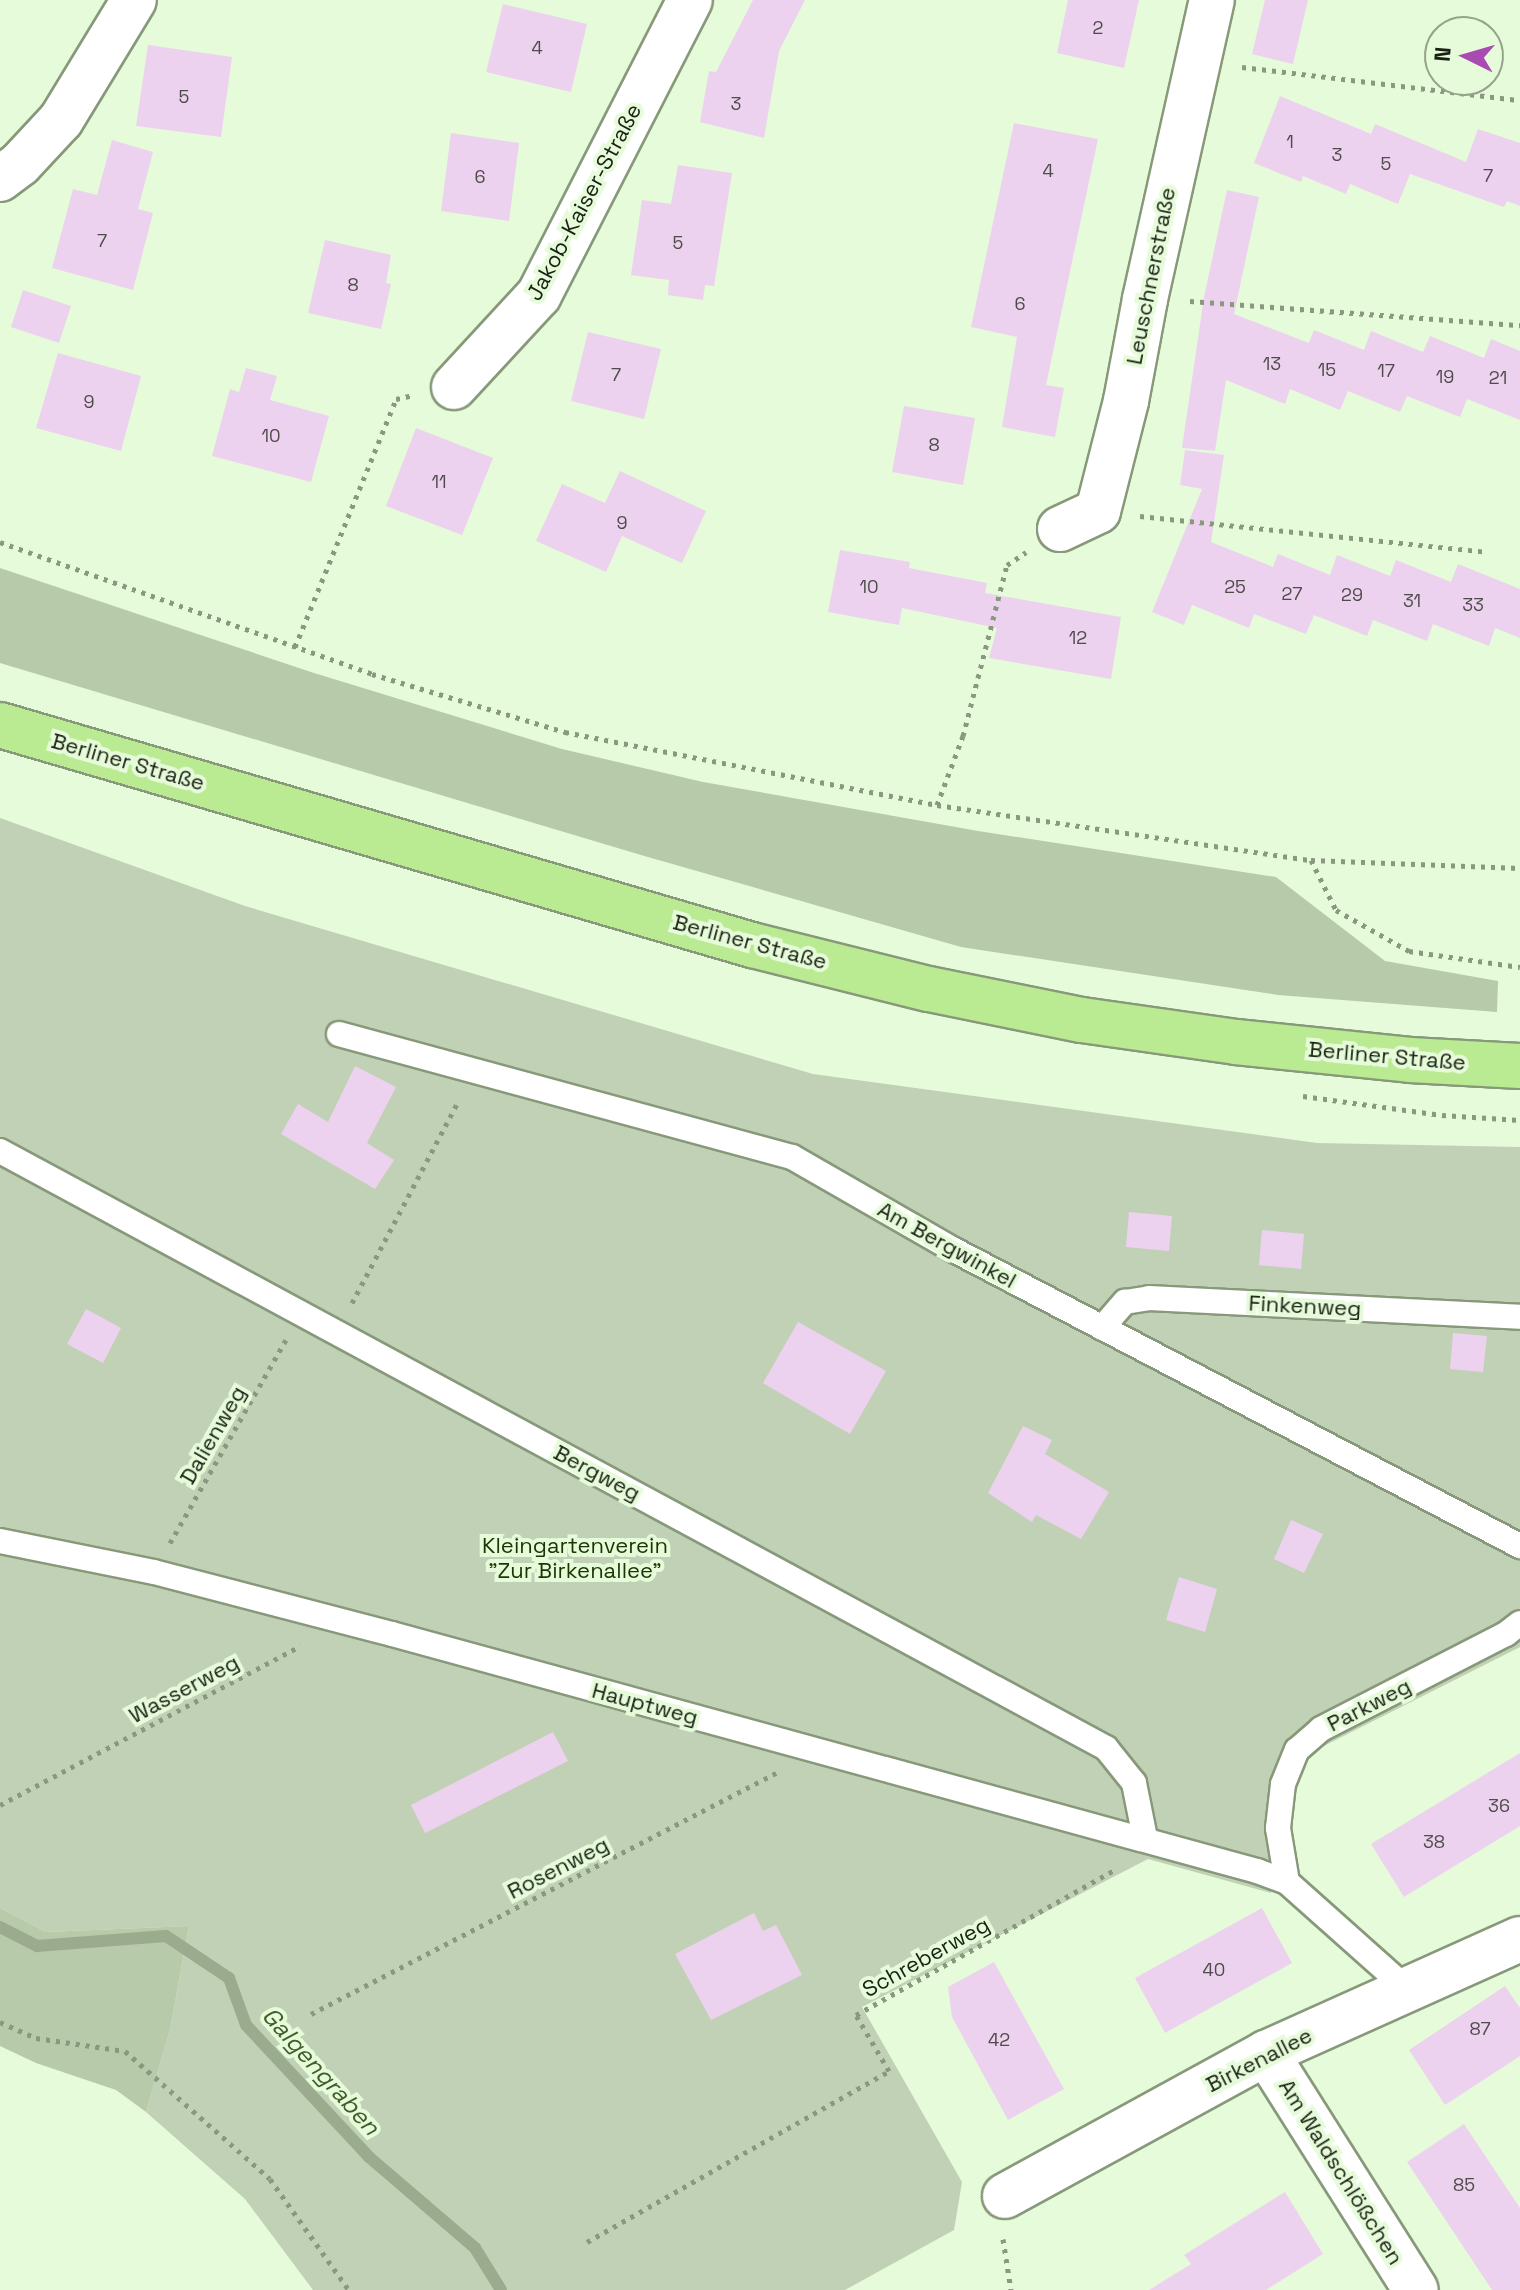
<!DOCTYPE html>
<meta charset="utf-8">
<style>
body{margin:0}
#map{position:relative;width:1520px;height:2290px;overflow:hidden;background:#e6fbd9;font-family:"Space Grotesk",sans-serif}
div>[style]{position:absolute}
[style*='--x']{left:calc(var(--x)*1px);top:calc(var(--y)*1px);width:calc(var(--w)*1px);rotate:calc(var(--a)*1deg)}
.green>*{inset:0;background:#c1d1b6}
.forest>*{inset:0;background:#b7caaa}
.stream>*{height:12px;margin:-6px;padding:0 6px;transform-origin:6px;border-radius:6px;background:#9aac8d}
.building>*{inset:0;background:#edd2ef}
.path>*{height:5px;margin-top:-2.5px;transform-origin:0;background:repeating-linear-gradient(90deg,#8a9880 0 4px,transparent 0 10px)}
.roads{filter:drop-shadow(2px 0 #87997a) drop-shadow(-2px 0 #87997a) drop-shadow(0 2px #87997a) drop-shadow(0 -2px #87997a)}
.service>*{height:24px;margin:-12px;padding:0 12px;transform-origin:12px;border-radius:12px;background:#fff}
.minor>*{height:44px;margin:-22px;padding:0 22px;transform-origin:22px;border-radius:22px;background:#fff}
.trunk>*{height:44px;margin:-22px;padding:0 22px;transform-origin:22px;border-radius:22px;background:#baea92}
span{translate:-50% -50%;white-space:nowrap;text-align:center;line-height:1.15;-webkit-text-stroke:8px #e6fbd9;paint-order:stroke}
.number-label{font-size:18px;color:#4e4c4b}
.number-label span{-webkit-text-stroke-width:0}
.street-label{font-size:22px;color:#192014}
.park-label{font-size:22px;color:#1d3404}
.water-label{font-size:24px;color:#425c2d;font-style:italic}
.north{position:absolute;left:1424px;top:16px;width:80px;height:80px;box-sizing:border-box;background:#e6fbd9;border:2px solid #94a38a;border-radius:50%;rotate:275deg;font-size:22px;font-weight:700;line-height:32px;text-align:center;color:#192014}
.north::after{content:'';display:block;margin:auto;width:28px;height:36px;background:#aa4bb3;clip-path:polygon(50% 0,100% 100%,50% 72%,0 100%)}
</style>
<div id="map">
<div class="green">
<i style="clip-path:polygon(0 818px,245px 906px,813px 1074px,1317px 1143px,1520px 1147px,1520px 1647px,1302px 1757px,1271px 1893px,1148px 1859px,862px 2007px,962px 2182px,954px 2230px,845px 2290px,313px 2290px,245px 2199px,146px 2112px,170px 2030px,189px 1926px,46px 1932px,0 1908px)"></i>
</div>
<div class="forest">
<i style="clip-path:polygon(0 568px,314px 673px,562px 749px,703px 782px,978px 831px,1276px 877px,1385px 961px,1498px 981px,1497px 1012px,1278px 995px,961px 947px,641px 855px,0 663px)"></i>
<i style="clip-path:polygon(0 1908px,46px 1932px,189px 1926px,170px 2030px,146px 2112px,116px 2090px,36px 2063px,0 2046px)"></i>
</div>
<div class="stream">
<i style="--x:0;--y:1927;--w:42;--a:27.2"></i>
<i style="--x:37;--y:1946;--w:129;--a:-4.4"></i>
<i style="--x:166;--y:1936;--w:76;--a:33.7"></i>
<i style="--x:229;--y:1978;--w:50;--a:70.1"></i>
<i style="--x:246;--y:2025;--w:180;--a:47"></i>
<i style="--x:369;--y:2157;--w:140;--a:40.6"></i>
<i style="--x:475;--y:2248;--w:49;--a:58.2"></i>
</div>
<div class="building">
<i style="clip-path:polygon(753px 0,805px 0,779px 51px,764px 138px,700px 122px,709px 71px,716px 72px)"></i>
<i style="clip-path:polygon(1068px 0,1139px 0,1124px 68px,1057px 53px)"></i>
<i style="clip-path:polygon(1265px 0,1308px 0,1293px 64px,1252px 54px)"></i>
<i style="clip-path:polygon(503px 4px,587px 24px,571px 92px,486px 72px)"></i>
<i style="clip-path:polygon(148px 45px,232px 57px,221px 137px,136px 126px)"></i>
<i style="clip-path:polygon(1280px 96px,1371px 134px,1375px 124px,1466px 162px,1478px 129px,1520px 143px,1520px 206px,1507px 201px,1504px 207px,1410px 174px,1398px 204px,1350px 184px,1346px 194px,1303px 176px,1301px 182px,1254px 163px)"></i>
<i style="clip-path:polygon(1014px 123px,1098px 139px,1046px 385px,1064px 388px,1055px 437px,1002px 427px,1017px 337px,971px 327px)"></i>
<i style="clip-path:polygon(451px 133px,519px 143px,509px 221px,441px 211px)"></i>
<i style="clip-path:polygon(112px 140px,153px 152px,138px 209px,153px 213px,133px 290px,52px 268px,73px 189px,97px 195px)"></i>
<i style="clip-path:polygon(678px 165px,732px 173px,714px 286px,705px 285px,703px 300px,668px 295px,669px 280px,631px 275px,642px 200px,671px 204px)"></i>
<i style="clip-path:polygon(1227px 190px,1259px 197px,1234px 314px,1309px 343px,1314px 330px,1364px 350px,1371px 331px,1423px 352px,1430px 336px,1484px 358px,1491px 339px,1520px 351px,1520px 420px,1467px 399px,1460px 417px,1407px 396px,1400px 412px,1348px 391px,1340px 410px,1290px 389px,1285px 404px,1226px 380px,1215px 451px,1182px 448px,1204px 297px)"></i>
<i style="clip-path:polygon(325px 240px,391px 255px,386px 283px,391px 284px,381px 329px,308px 313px)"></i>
<i style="clip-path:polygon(23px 290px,71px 306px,59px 343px,11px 327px)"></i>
<i style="clip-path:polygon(588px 332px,661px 349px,644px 419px,571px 401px)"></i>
<i style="clip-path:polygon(58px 353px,141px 376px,121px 451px,36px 428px)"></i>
<i style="clip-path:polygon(246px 368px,277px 376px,270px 400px,329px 416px,311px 482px,212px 456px,230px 389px,239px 392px)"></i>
<i style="clip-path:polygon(904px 406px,975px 418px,963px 485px,892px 472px)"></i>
<i style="clip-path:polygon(416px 428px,493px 458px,462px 535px,386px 506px)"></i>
<i style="clip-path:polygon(1185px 450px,1224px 455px,1211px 542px,1273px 567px,1278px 554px,1330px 575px,1337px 555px,1390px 576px,1396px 560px,1451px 582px,1458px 564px,1520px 589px,1520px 638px,1495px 628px,1489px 646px,1433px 624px,1427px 641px,1373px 620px,1367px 636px,1314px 615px,1306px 634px,1254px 614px,1249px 628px,1192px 605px,1184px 625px,1152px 612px,1202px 489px,1180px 485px)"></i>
<i style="clip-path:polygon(620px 471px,706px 511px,682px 563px,622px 536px,606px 572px,536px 541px,562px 484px,605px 503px)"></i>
<i style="clip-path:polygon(840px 550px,910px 562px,909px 568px,987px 583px,985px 593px,1121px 617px,1111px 679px,989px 658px,997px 628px,902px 608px,899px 625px,828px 612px)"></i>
<i style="clip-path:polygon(355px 1066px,396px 1087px,367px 1143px,394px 1160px,375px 1189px,281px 1134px,298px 1104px,328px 1122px)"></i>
<i style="clip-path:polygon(1129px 1212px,1172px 1216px,1169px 1251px,1126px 1247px)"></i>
<i style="clip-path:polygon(1262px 1230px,1304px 1234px,1301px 1269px,1259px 1265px)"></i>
<i style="clip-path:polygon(86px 1309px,121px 1328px,103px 1363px,67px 1344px)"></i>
<i style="clip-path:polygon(798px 1322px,886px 1371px,850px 1434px,763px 1383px)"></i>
<i style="clip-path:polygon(1453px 1333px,1487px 1336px,1483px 1372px,1450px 1369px)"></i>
<i style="clip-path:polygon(1023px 1426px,1052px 1440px,1045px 1454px,1109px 1492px,1081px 1539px,1036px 1515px,1032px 1522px,988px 1493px)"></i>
<i style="clip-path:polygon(1291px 1520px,1323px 1534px,1304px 1573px,1274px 1559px)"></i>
<i style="clip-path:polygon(1179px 1577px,1217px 1589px,1205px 1632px,1166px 1620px)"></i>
<i style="clip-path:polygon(553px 1732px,568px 1761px,425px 1833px,411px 1805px)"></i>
<i style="clip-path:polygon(1520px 1753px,1520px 1826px,1404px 1897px,1371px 1844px)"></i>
<i style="clip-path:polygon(1262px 1908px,1292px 1963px,1165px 2033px,1135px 1978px)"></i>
<i style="clip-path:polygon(754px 1913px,763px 1931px,776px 1925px,802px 1975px,711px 2020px,675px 1954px)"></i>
<i style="clip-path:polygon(994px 1962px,1064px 2089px,1008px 2120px,952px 2017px,948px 1987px)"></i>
<i style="clip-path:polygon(1505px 1986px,1520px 2008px,1520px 2056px,1445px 2105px,1409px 2050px)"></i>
<i style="clip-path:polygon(1464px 2124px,1520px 2208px,1520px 2290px,1492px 2290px,1407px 2162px)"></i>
<i style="clip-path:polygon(1285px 2192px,1323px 2254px,1266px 2290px,1149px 2290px,1191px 2264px,1184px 2255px)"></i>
</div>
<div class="path">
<i style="--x:1242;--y:67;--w:280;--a:6.8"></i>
<i style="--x:1190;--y:301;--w:331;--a:4.2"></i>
<i style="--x:1140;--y:516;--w:349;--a:5.9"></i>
<i style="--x:0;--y:542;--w:395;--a:19.5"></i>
<i style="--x:372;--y:674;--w:202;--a:16.7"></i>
<i style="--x:565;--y:732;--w:379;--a:11.1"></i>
<i style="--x:937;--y:805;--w:378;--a:8.4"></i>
<i style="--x:1311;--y:860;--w:209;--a:2.2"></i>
<i style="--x:295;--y:647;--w:268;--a:-67.8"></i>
<i style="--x:396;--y:399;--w:18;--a:-13"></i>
<i style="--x:937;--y:805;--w:74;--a:-69.4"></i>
<i style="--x:963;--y:736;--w:177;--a:-75.6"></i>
<i style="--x:1007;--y:565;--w:23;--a:-34"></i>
<i style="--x:1311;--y:860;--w:56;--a:63.4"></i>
<i style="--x:1336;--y:910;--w:84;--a:29.3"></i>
<i style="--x:1409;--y:951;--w:112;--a:8.2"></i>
<i style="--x:1303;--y:1096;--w:140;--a:7.8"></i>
<i style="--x:1442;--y:1115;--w:78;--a:3.7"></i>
<i style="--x:352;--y:1303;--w:229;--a:-62.2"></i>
<i style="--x:170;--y:1543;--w:234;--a:-60.3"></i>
<i style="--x:0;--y:1805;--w:340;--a:-27.9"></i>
<i style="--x:311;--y:2014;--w:524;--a:-27.4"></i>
<i style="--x:0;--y:2022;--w:39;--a:24"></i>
<i style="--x:36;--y:2038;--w:90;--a:8.3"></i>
<i style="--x:125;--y:2051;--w:193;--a:41.4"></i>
<i style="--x:270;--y:2179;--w:136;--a:54.6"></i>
<i style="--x:1003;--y:2239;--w:52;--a:81.1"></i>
<i style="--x:587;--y:2242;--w:347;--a:-29.5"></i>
<i style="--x:889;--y:2071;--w:65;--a:-120.5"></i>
<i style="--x:856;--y:2015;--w:298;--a:-29.3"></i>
</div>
<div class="roads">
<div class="service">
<i style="--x:339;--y:1034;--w:469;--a:15.2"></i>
<i style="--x:792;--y:1157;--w:187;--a:29.9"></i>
<i style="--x:954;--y:1250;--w:639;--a:27.61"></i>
<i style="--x:0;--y:1151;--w:1257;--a:28.36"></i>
<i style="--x:1106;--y:1748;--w:45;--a:51.3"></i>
<i style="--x:1134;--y:1783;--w:56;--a:78.7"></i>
<i style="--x:1102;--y:1328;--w:35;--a:-49"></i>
<i style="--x:1125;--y:1302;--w:24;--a:-9"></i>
<i style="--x:1149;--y:1298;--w:371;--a:2.9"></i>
<i style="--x:0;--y:1541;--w:157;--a:11.4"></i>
<i style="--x:154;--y:1572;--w:246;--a:14.6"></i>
<i style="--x:392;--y:1634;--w:897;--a:15.32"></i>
<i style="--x:1257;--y:1871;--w:32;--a:20"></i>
<i style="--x:1287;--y:1882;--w:161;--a:41.7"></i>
<i style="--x:1287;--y:1882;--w:55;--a:-99.5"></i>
<i style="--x:1278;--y:1828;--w:44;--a:-83.5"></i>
<i style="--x:1283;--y:1784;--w:37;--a:-68"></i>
<i style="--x:1297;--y:1750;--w:32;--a:-41"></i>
<i style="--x:1321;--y:1729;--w:208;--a:-27.2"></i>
<i style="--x:1506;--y:1634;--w:18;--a:-38"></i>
</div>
<div class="minor">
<i style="--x:0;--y:179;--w:25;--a:-37"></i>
<i style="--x:20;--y:164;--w:60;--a:-47"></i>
<i style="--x:61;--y:120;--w:140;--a:-58.7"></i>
<i style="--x:454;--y:387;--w:125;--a:-47.3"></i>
<i style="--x:539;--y:295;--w:331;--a:-62.9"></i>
<i style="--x:1060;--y:529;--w:42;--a:-25.3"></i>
<i style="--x:1098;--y:511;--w:114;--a:-75.7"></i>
<i style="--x:1126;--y:401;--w:104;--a:-79.4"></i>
<i style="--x:1145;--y:299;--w:306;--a:-77.4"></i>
<i style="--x:1266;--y:2053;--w:280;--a:57.7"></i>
<i style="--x:1005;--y:2196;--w:298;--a:-28.7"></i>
<i style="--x:1266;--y:2053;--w:278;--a:-24.2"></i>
</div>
<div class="trunk">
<i style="--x:0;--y:725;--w:784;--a:16.31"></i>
<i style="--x:752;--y:945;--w:182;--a:14"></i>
<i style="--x:929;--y:989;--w:156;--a:11.5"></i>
<i style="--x:1082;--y:1020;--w:156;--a:8.1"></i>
<i style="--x:1236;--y:1042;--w:175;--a:5.9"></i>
<i style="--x:1410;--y:1060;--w:110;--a:3.1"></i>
</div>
</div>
<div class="number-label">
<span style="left:1098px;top:28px">2</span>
<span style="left:537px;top:48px">4</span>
<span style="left:184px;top:97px">5</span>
<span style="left:736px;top:104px">3</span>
<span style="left:1290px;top:142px">1</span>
<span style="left:1337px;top:155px">3</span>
<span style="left:1386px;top:164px">5</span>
<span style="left:1048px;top:171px">4</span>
<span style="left:1488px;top:176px">7</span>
<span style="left:480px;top:177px">6</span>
<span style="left:102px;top:241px">7</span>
<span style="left:678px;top:243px">5</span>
<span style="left:353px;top:285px">8</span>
<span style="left:1020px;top:304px">6</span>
<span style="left:1272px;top:364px">13</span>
<span style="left:1327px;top:370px">15</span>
<span style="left:1386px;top:371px">17</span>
<span style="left:616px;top:375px">7</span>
<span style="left:1445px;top:377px">19</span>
<span style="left:1498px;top:378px">21</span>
<span style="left:89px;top:402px">9</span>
<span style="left:271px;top:436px">10</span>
<span style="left:934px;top:445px">8</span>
<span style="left:439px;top:482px">11</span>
<span style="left:622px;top:523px">9</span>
<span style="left:869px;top:587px">10</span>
<span style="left:1235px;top:587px">25</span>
<span style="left:1292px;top:594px">27</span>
<span style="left:1352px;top:595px">29</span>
<span style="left:1412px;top:601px">31</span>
<span style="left:1473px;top:605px">33</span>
<span style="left:1078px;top:638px">12</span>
<span style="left:1499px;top:1806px">36</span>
<span style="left:1434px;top:1842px">38</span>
<span style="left:1214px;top:1970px">40</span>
<span style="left:1480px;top:2029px">87</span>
<span style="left:999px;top:2040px">42</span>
<span style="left:1464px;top:2185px">85</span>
</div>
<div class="street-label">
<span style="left:584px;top:202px;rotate:-62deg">Jakob-Kaiser-Straße</span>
<span style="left:1151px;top:276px;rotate:-79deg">Leuschnerstraße</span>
<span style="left:128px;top:762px;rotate:16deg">Berliner Straße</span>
<span style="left:750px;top:942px;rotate:15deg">Berliner Straße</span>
<span style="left:1387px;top:1056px;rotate:5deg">Berliner Straße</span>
<span style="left:947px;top:1245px;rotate:29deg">Am Bergwinkel</span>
<span style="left:1305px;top:1306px;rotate:3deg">Finkenweg</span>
<span style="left:213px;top:1435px;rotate:-60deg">Dalienweg</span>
<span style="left:597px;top:1473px;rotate:28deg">Bergweg</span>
<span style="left:184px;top:1689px;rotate:-28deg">Wasserweg</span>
<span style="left:645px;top:1704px;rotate:15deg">Hauptweg</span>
<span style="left:1369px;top:1705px;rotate:-27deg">Parkweg</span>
<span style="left:558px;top:1868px;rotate:-27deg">Rosenweg</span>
<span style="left:926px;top:1957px;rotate:-29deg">Schreberweg</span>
<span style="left:1259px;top:2060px;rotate:-27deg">Birkenallee</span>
<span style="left:1341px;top:2172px;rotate:58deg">Am Waldschlößchen</span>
</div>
<div class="park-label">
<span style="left:575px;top:1558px">Kleingartenverein<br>"Zur Birkenallee"</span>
</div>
<div class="water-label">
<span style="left:321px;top:2071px;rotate:48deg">Galgengraben</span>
</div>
<div class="north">N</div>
</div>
